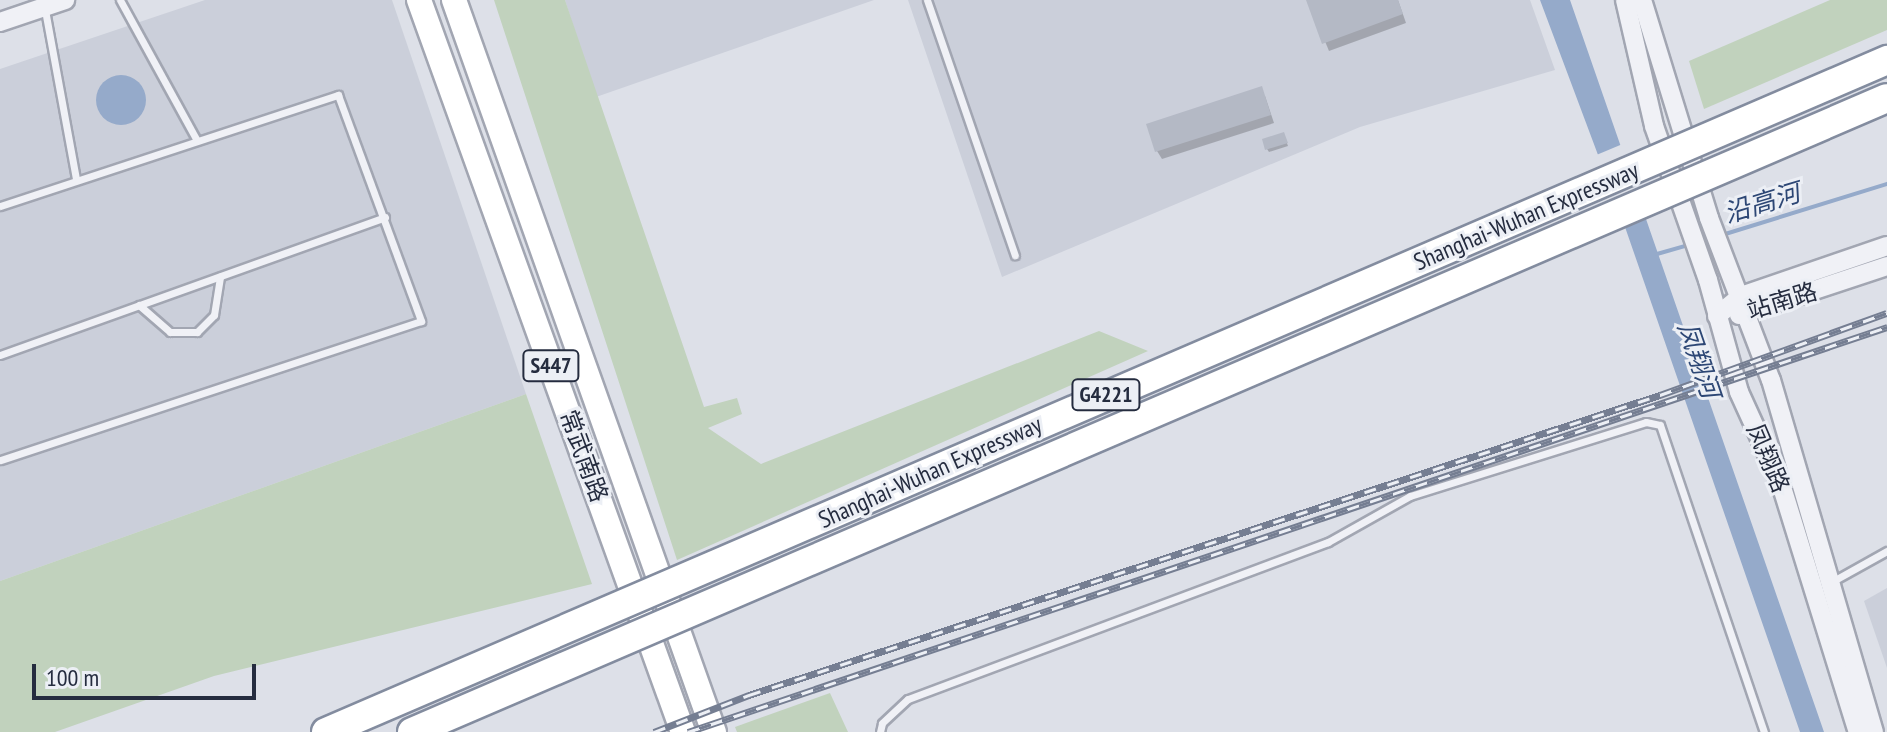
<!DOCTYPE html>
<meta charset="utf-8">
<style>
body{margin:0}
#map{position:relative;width:1887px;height:732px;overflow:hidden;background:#dde0e8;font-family:"PT Sans Narrow","Noto Sans SC",sans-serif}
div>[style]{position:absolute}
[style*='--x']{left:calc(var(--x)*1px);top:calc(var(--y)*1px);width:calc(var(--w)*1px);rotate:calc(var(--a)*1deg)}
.built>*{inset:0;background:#cbcfda}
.green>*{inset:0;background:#c1d2bd}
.water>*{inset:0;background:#95aaca}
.round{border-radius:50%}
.pier>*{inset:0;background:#dde0e8}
.shadow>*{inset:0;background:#0003}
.stream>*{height:4px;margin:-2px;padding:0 2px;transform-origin:2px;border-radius:2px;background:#95aaca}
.building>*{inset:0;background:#b4b9c5}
.roads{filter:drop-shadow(2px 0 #a2a6b2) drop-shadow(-2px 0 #a2a6b2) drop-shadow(0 2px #a2a6b2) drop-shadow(0 -2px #a2a6b2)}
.service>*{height:7px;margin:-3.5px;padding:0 3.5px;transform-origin:3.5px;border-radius:3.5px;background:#f0f1f6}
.tertiary>*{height:18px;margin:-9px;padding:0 9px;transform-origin:9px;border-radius:9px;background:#f0f1f6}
.primary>*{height:24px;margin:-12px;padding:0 12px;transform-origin:12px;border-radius:12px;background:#fff}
.rail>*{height:7px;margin-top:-3.5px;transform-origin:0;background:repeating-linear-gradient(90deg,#eceff5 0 12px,#757e92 0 24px);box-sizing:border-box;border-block:2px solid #757e92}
.bridges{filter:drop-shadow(2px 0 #838c9f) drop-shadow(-2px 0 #838c9f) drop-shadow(0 2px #838c9f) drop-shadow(0 -2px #838c9f)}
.motorway-bridge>*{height:28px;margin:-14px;padding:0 14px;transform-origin:14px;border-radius:14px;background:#fff}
span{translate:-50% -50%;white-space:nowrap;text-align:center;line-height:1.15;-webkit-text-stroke:6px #eceff5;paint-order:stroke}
.shield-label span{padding:2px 6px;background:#eceff5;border:2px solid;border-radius:6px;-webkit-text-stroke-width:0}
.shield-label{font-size:22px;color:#252c3f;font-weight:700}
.street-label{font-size:24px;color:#252c3f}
.water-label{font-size:26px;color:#2d4775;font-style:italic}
.scale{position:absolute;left:32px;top:664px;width:224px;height:36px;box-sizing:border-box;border:4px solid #252c3f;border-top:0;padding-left:10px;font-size:24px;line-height:28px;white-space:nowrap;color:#252c3f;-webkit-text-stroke:6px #eceff5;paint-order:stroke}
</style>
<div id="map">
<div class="built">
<i style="clip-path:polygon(205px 0,392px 0,526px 394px,0 581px,0 69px)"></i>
<i style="clip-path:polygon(565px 0,874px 0,596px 97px)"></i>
<i style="clip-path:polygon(908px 0,1530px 0,1555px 70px,1360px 127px,1002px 277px)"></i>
<i style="clip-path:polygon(1887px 588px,1887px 668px,1864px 601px)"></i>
</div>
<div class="green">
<i style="clip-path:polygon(494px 0,565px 0,704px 407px,737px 398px,742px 414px,708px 428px,761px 464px,1099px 331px,1148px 351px,677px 560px)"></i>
<i style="clip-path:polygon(1830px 0,1887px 0,1887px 30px,1704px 109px,1689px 61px)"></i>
<i style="clip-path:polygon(526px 394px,592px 584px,214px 676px,55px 732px,0 732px,0 581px)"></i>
<i style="clip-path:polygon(830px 693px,848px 732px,737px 732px,735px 727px)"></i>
</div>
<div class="water">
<i style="clip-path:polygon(1540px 0,1570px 0,1824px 732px,1800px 732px,1625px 227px)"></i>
<i class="round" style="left:96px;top:75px;width:50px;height:50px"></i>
</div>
<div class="pier">
<i style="clip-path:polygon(1625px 143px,1650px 215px,1621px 228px,1594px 156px)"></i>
</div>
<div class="shadow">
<i style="clip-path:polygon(1308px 0,1398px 0,1406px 23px,1329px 51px)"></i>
<i style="clip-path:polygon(1265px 96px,1274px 123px,1162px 159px,1157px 151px,1149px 125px)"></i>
<i style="clip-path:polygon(1285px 138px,1288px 146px,1269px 152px,1267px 149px)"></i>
</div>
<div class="stream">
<i style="--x:1722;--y:235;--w:173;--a:-17.2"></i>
<i style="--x:1657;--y:254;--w:35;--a:-16"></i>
</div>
<div class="building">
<i style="clip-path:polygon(1306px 0,1398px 0,1403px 14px,1322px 44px)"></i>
<i style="clip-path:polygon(1262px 86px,1271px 115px,1155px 152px,1146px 124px)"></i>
<i style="clip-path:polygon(1284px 132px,1288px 143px,1265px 150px,1262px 139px)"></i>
</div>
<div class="roads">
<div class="service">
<i style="--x:120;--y:0;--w:158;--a:61.3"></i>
<i style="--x:927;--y:0;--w:270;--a:71"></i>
<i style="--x:45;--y:10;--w:172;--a:79.6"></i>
<i style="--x:0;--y:206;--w:356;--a:-18.2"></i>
<i style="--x:338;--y:95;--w:241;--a:69.8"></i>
<i style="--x:421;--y:321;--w:443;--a:161.7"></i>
<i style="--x:139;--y:305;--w:41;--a:41.1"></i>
<i style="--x:170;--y:332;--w:27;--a:0"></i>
<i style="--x:197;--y:332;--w:24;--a:-45"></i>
<i style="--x:214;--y:315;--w:39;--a:-81"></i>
<i style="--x:0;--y:355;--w:409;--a:-19.7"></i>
<i style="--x:1833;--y:581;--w:62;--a:-29.1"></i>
<i style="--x:880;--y:732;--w:9;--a:-77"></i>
<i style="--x:882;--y:723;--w:35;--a:-43"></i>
<i style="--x:908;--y:699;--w:448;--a:-20.5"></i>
<i style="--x:1328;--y:542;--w:94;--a:-29.3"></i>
<i style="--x:1410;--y:496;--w:247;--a:-17.4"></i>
<i style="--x:1646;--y:422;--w:14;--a:12"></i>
<i style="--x:1660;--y:425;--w:324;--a:71.3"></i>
</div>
<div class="tertiary">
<i style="--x:1625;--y:0;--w:129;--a:77"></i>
<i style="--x:1654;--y:126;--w:163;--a:70.7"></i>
<i style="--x:1708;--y:280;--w:116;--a:74.5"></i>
<i style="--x:1739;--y:392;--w:101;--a:65.5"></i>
<i style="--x:1781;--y:484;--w:260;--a:72.8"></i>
<i style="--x:1642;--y:0;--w:228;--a:72.9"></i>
<i style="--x:1709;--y:218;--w:173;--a:69.1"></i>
<i style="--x:1771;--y:380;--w:367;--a:73.7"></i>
<i style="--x:0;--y:22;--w:69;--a:-18.7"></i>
<i style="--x:1739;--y:315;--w:156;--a:-18.3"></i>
<i style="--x:1717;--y:316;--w:31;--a:-40"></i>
<i style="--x:1741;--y:296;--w:154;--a:-18.9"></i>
</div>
<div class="primary">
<i style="--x:419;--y:0;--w:778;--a:70.17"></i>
<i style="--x:454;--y:0;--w:777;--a:70.45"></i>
</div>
</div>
<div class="rail">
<i style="--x:654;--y:732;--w:102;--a:-21.3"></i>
<i style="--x:749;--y:695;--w:959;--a:-18.23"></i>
<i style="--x:1660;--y:395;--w:241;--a:-19.9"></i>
<i style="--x:688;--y:732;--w:1266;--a:-18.66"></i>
</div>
<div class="bridges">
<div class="motorway-bridge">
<i style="--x:326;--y:732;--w:1700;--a:-23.29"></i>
<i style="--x:412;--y:732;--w:1605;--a:-23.26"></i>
</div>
</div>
<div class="shield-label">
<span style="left:551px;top:366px">S447</span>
<span style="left:1106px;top:395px">G4221</span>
</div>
<div class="street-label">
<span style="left:1526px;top:216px;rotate:-23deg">Shanghai-Wuhan Expressway</span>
<span style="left:1782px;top:301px;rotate:-17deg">站南路</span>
<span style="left:584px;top:456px;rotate:70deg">常武南路</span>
<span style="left:1768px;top:458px;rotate:67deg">凤翔路</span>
<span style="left:930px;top:472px;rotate:-24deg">Shanghai-Wuhan Expressway</span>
</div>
<div class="water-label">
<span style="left:1762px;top:203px;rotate:-17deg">沿高河</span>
<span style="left:1699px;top:360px;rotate:71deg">凤翔河</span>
</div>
<div class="scale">100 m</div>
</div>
